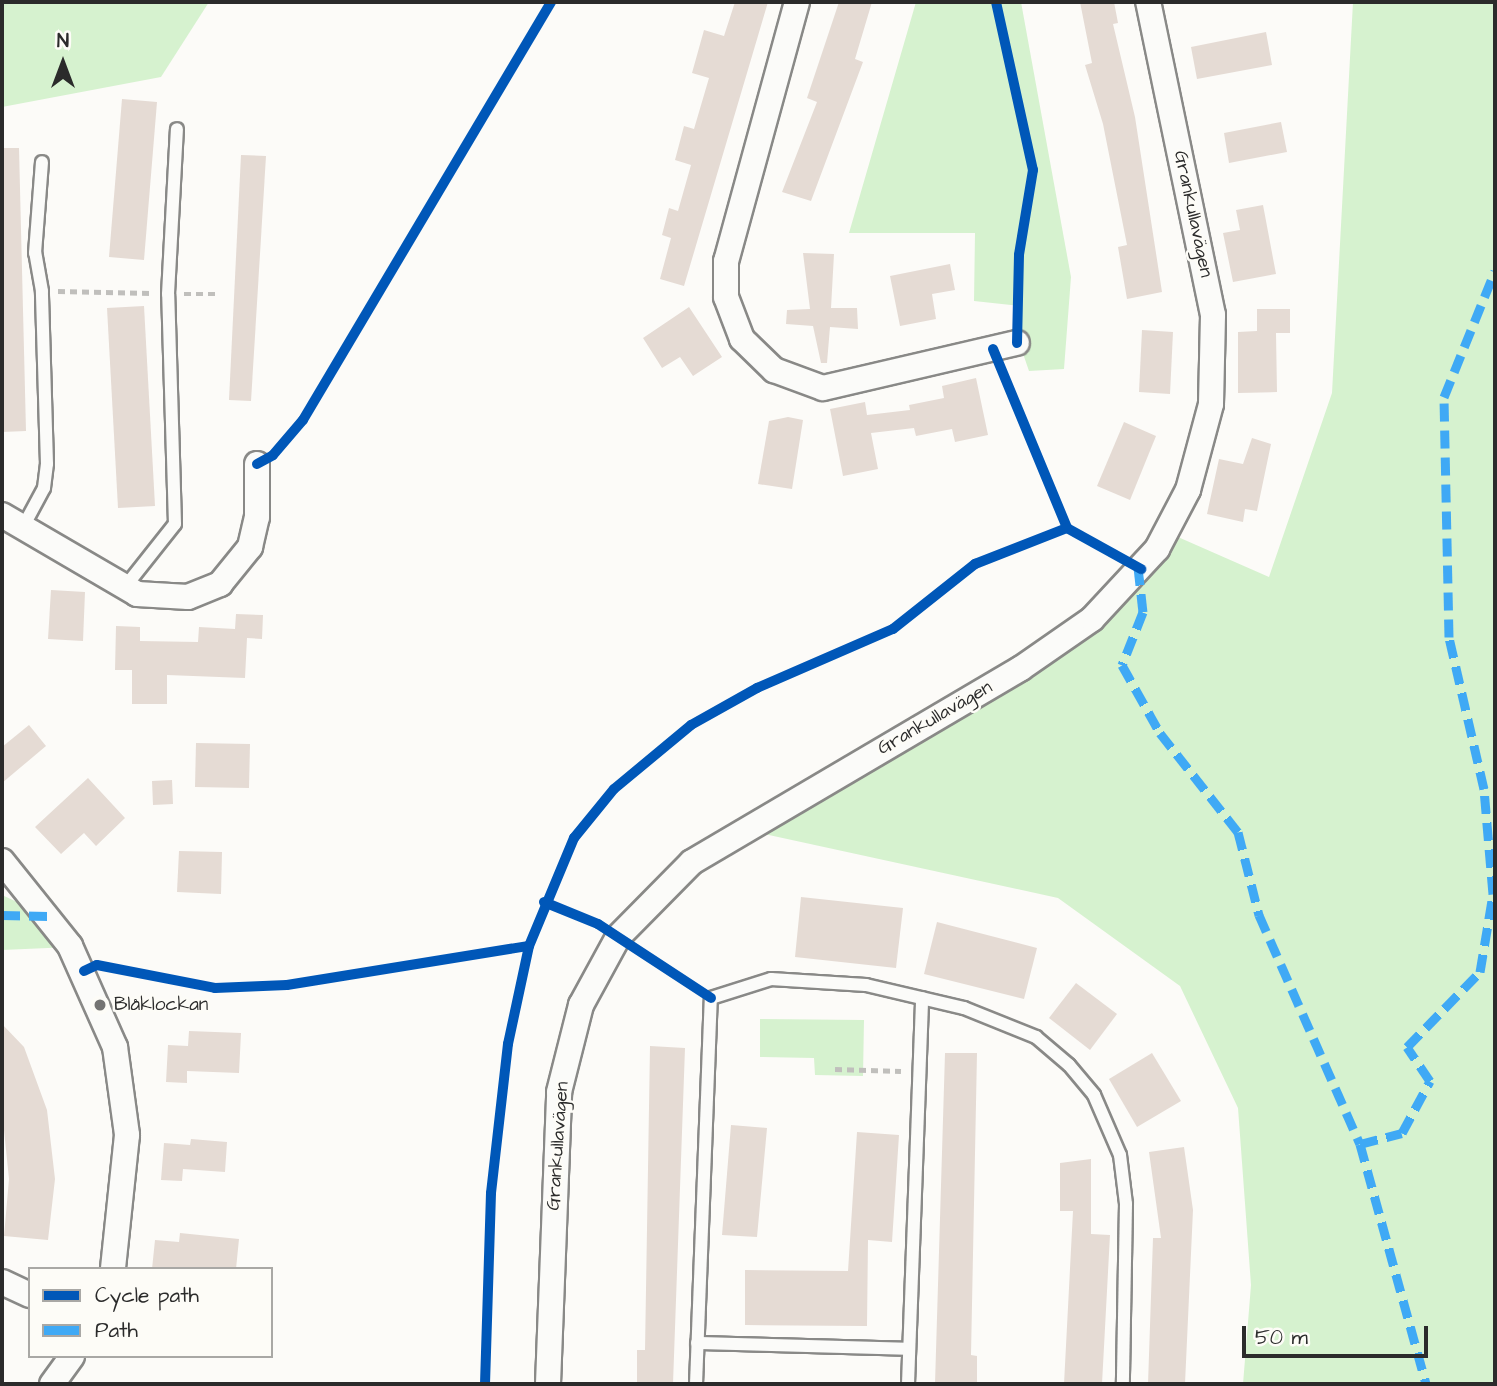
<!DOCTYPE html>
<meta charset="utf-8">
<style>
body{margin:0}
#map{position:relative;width:1497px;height:1386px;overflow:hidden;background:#fcfbf8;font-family:"Architects Daughter",sans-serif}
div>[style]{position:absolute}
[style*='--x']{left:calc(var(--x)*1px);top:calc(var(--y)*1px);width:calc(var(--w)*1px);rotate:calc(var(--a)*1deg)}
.green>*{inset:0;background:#d6f2cf}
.building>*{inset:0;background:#e5dbd4}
.path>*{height:4.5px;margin-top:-2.25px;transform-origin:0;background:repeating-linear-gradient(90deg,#c0bfbc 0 7px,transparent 0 12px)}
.roads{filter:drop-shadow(2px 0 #898987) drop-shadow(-2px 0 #898987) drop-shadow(0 2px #898987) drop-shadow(0 -2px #898987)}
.service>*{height:12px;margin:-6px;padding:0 6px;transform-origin:6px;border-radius:6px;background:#fbfbf9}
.minor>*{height:24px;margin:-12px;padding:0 12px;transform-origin:12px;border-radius:12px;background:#fbfbf9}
.quiet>*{height:9px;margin-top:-4.5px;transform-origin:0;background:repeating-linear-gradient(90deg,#3fa9f5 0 18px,transparent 0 27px)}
.cycleway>*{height:10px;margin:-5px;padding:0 5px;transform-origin:5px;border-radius:5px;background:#0057b8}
.dots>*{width:19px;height:19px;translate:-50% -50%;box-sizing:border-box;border:4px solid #fdfcf7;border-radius:50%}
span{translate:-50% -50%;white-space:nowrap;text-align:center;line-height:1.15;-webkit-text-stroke:5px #fdfcf7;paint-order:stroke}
.street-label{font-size:19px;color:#2b2b2b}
.poi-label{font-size:19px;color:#2b2b2b}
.left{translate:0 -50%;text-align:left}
.frame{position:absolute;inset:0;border:4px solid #2b2b2b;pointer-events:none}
.legend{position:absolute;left:28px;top:1267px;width:245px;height:91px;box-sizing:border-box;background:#fdfcf7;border:2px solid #a9a8a5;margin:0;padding:9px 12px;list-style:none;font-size:21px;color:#2b2b2b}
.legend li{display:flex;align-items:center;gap:14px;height:35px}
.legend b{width:35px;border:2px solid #a9a8a5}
.north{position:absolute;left:28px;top:28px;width:70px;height:70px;-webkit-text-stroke:5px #fdfcf7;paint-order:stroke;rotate:0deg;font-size:19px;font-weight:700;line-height:28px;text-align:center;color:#2b2b2b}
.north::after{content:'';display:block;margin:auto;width:24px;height:32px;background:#2b2b2b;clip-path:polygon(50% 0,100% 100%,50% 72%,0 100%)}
.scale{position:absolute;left:1242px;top:1326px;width:186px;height:32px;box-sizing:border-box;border:4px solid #2b2b2b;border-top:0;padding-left:9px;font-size:21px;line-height:24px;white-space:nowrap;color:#2b2b2b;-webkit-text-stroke:5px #fdfcf7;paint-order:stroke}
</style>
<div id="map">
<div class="green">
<i style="clip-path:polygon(2px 2px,209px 2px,161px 77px,2px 107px)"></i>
<i style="clip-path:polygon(916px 2px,1021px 2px,1071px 277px,1064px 369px,1029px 371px,1020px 345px,1020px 306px,974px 301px,975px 233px,849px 233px)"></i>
<i style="clip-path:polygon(1353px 2px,1495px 2px,1495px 1384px,1243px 1384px,1251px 1285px,1238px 1108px,1180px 986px,1058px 898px,732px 827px,903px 731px,1083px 613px,1162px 530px,1269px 577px,1332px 393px)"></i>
<i style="clip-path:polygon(2px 895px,45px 915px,71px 947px,2px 950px)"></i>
<i style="clip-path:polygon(760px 1019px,864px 1020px,863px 1076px,815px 1075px,814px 1058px,760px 1057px)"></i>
</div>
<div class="building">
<i style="clip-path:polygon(735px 2px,768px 2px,684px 286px,660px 279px,671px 238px,662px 235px,669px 208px,678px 211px,691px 165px,675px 160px,684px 126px,694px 129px,709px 78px,692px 73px,704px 30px,724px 36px)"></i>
<i style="clip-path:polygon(839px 2px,872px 2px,855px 59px,863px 62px,811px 201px,782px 192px,817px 102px,807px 98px)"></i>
<i style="clip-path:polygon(1080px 2px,1114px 2px,1118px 23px,1113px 24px,1135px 117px,1162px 292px,1127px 299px,1118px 247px,1127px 245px,1103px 124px,1085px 65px,1092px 63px)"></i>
<i style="clip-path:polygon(1266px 32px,1272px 65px,1197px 79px,1191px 47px)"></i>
<i style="clip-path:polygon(122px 99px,157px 102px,144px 260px,109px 257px)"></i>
<i style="clip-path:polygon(1281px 122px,1287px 152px,1229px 163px,1224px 133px)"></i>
<i style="clip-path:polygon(2px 148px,19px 148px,26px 431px,2px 432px)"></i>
<i style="clip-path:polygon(241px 155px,266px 156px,251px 401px,229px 400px)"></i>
<i style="clip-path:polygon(1263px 205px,1276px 274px,1233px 282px,1223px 233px,1240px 230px,1236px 210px)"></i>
<i style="clip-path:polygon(803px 253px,834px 254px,831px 308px,857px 308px,858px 329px,830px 327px,827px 363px,821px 363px,813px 326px,786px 324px,787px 310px,810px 309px)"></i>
<i style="clip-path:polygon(950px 264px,955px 290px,932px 294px,936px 319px,900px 326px,890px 276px)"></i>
<i style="clip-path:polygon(144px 306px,155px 506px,118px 508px,107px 308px)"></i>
<i style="clip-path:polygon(689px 307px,722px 357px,693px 376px,680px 357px,662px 368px,643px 338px)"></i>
<i style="clip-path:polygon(1257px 309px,1290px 309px,1290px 333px,1276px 333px,1277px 392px,1238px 393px,1238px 332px,1257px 331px)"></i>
<i style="clip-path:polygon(1142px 330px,1173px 332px,1170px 394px,1139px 392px)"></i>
<i style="clip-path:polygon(976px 378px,988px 435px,955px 442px,952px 429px,916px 436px,914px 428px,871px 433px,878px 469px,843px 476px,830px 409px,865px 402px,867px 415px,910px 410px,909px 405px,944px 398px,942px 386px)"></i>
<i style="clip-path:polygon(788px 417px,803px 420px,792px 489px,758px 484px,769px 421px)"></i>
<i style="clip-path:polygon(1124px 422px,1156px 436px,1130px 500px,1097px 486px)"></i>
<i style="clip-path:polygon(1252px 438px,1271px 444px,1257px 511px,1245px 509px,1243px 522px,1207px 514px,1219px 459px,1243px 464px)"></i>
<i style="clip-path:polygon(51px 590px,85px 592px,83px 641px,48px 639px)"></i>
<i style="clip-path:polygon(236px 614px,263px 615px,262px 639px,247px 638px,245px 678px,167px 675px,167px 704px,132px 704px,132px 670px,115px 670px,116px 626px,140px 627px,140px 641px,198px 642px,199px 627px,235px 629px)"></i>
<i style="clip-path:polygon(29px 725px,46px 746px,2px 783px,2px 747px)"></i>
<i style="clip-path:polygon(196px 743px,250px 744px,249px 788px,195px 787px)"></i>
<i style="clip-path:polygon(88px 778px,125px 818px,96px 846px,84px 833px,61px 854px,35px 827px)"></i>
<i style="clip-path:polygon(172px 780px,173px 804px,153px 805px,152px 781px)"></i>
<i style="clip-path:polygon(179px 851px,222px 852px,221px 894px,177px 892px)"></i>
<i style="clip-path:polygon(801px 897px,903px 908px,896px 968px,795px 957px)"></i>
<i style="clip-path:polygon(937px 922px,1037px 948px,1024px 999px,924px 974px)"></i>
<i style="clip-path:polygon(1076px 983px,1117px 1014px,1090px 1050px,1049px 1018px)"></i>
<i style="clip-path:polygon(2px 1024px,24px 1047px,47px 1110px,55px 1179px,48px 1240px,4px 1236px,9px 1179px,2px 1111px)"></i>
<i style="clip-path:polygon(189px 1031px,241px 1033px,239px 1073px,187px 1071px,187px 1083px,166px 1082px,168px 1045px,188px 1046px)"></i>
<i style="clip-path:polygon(650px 1046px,685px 1048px,673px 1384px,637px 1384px,637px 1350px,645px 1350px)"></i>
<i style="clip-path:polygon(945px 1053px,977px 1053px,971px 1355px,977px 1356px,977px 1384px,935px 1384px)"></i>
<i style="clip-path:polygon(1152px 1053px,1181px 1101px,1137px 1127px,1109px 1079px)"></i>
<i style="clip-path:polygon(731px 1125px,767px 1128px,757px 1237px,722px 1235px)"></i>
<i style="clip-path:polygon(857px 1132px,899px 1135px,892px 1242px,868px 1240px,867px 1326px,745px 1325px,745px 1270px,848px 1271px)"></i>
<i style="clip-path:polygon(191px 1139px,227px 1142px,225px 1172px,183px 1169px,182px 1181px,161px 1180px,164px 1143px,190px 1145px)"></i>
<i style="clip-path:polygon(1184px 1147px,1193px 1210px,1185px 1384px,1148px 1384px,1153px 1238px,1161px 1238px,1149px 1152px)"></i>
<i style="clip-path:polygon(1091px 1159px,1091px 1234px,1110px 1235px,1102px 1384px,1064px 1384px,1073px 1211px,1060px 1211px,1060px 1163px)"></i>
<i style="clip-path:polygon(180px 1233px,239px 1239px,236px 1269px,152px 1269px,155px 1240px,179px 1242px)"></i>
</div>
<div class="path">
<i style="--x:58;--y:291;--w:93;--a:1.2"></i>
<i style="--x:184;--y:294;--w:34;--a:0"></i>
<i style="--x:835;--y:1069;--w:66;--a:1.7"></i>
</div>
<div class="roads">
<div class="service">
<i style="--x:23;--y:527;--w:44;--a:-61.7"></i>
<i style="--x:44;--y:488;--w:24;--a:-83"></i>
<i style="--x:47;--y:464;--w:173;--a:-91.7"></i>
<i style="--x:42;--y:291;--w:39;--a:-100"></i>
<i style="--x:35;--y:253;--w:91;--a:-85.6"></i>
<i style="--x:125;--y:587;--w:80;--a:-51.6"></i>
<i style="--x:175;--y:524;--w:230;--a:-91.7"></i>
<i style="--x:168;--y:294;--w:165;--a:-86.9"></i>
<i style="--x:697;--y:1343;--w:212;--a:1.6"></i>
<i style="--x:696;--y:1384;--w:386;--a:-87.8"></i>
<i style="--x:711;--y:998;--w:63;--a:-17.6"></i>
<i style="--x:771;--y:979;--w:95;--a:3.6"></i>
<i style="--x:866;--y:985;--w:101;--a:13.2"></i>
<i style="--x:964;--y:1008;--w:78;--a:21.9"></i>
<i style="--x:1036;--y:1037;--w:43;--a:40.3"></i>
<i style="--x:1069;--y:1065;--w:39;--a:50"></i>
<i style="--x:1094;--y:1095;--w:65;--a:66.6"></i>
<i style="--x:1120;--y:1155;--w:49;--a:83"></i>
<i style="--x:1126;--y:1204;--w:180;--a:91"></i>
<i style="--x:908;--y:1384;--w:386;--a:-87.9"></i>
</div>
<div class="minor">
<i style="--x:797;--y:2;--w:269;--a:105.3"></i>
<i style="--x:726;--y:261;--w:36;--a:90"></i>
<i style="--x:726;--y:297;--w:45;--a:69.1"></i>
<i style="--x:742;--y:339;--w:45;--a:44.1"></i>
<i style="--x:774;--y:370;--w:52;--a:20.2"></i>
<i style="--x:823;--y:388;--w:199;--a:-13.1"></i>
<i style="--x:2;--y:515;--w:156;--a:30.3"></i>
<i style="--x:137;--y:594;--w:51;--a:3.4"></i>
<i style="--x:188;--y:597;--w:35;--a:-22"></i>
<i style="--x:220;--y:584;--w:48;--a:-51"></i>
<i style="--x:250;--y:547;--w:31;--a:-77"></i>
<i style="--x:257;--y:517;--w:53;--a:-90"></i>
<i style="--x:2;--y:861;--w:109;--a:51.3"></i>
<i style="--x:70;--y:946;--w:111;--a:66"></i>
<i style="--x:115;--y:1047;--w:89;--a:82.2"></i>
<i style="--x:127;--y:1135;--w:135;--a:96"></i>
<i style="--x:2;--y:1282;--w:31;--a:25"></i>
<i style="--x:52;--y:1384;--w:34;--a:-54"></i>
<i style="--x:548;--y:1384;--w:292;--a:-87.8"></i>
<i style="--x:559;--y:1092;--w:90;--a:-75.8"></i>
<i style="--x:581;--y:1005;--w:77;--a:-61.4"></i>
<i style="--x:618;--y:937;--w:105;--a:-45.4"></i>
<i style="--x:692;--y:862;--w:381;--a:-30.5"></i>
<i style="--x:1020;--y:669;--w:88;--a:-34.8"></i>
<i style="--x:1092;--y:619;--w:96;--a:-47.1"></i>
<i style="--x:1157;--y:549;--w:67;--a:-62.3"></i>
<i style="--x:1188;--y:490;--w:89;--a:-75"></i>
<i style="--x:1211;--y:404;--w:89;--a:-88.7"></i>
<i style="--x:1213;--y:315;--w:320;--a:-101.7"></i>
</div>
</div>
<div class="quiet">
<i style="--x:1138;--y:567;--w:45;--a:83.7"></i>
<i style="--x:1143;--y:612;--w:57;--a:111.6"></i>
<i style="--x:1122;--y:665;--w:78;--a:60.8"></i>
<i style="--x:1160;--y:733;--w:126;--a:51.8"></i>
<i style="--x:1238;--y:832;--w:86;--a:75.8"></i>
<i style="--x:1259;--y:915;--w:250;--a:66.2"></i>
<i style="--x:1360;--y:1144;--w:249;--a:74.6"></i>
<i style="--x:2;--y:915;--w:46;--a:1.2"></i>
<i style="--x:1360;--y:1144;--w:43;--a:-14.7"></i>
<i style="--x:1402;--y:1133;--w:59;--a:-61.7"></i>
<i style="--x:1430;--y:1081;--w:41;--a:-124.1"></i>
<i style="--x:1407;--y:1047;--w:105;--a:-45.8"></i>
<i style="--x:1480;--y:972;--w:79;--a:-80.5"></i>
<i style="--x:1493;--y:894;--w:105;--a:-94.9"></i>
<i style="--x:1484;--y:789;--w:156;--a:-103"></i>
<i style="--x:1449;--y:637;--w:240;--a:-91.2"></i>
<i style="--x:1444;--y:397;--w:136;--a:-68"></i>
</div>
<div class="cycleway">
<i style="--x:996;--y:2;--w:172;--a:77.6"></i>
<i style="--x:1033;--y:170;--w:86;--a:99.4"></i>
<i style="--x:1019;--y:255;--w:88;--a:91.3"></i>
<i style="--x:993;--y:349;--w:194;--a:67.5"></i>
<i style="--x:1067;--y:528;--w:85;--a:29"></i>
<i style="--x:257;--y:464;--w:18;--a:-29"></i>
<i style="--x:273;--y:455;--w:46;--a:-49.4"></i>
<i style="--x:303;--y:420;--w:486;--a:-59.3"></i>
<i style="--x:544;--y:902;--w:58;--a:22.2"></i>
<i style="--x:598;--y:924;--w:135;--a:33.2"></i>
<i style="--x:84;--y:971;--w:14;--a:-25"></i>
<i style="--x:97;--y:965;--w:120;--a:11"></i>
<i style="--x:215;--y:988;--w:72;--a:-2.4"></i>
<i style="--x:287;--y:985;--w:245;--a:-9.2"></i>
<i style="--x:485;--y:1384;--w:191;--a:-88.2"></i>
<i style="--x:491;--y:1193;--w:150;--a:-83.5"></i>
<i style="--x:508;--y:1044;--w:100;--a:-77.9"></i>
<i style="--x:529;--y:946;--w:117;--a:-67.4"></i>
<i style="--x:574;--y:838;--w:63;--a:-50.8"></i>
<i style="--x:614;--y:789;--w:100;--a:-39.7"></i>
<i style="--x:691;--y:725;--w:76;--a:-29.3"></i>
<i style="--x:757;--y:688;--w:148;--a:-23.5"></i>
<i style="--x:893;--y:629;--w:105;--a:-38.4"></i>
<i style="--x:975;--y:564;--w:99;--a:-21.4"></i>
</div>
<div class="dots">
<i style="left:100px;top:1005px;background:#747473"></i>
</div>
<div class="street-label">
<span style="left:1193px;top:214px;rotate:78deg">Grankullavägen</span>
<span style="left:935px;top:718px;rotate:-30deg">Grankullavägen</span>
<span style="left:558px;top:1146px;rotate:-86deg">Grankullavägen</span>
</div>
<div class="poi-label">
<span class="left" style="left:114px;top:1005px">Blåklockan</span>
</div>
<div class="frame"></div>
<ul class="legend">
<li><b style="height:9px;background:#0057b8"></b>Cycle path</li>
<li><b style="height:9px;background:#3fa9f5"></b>Path</li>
</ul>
<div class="north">N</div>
<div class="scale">50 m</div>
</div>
